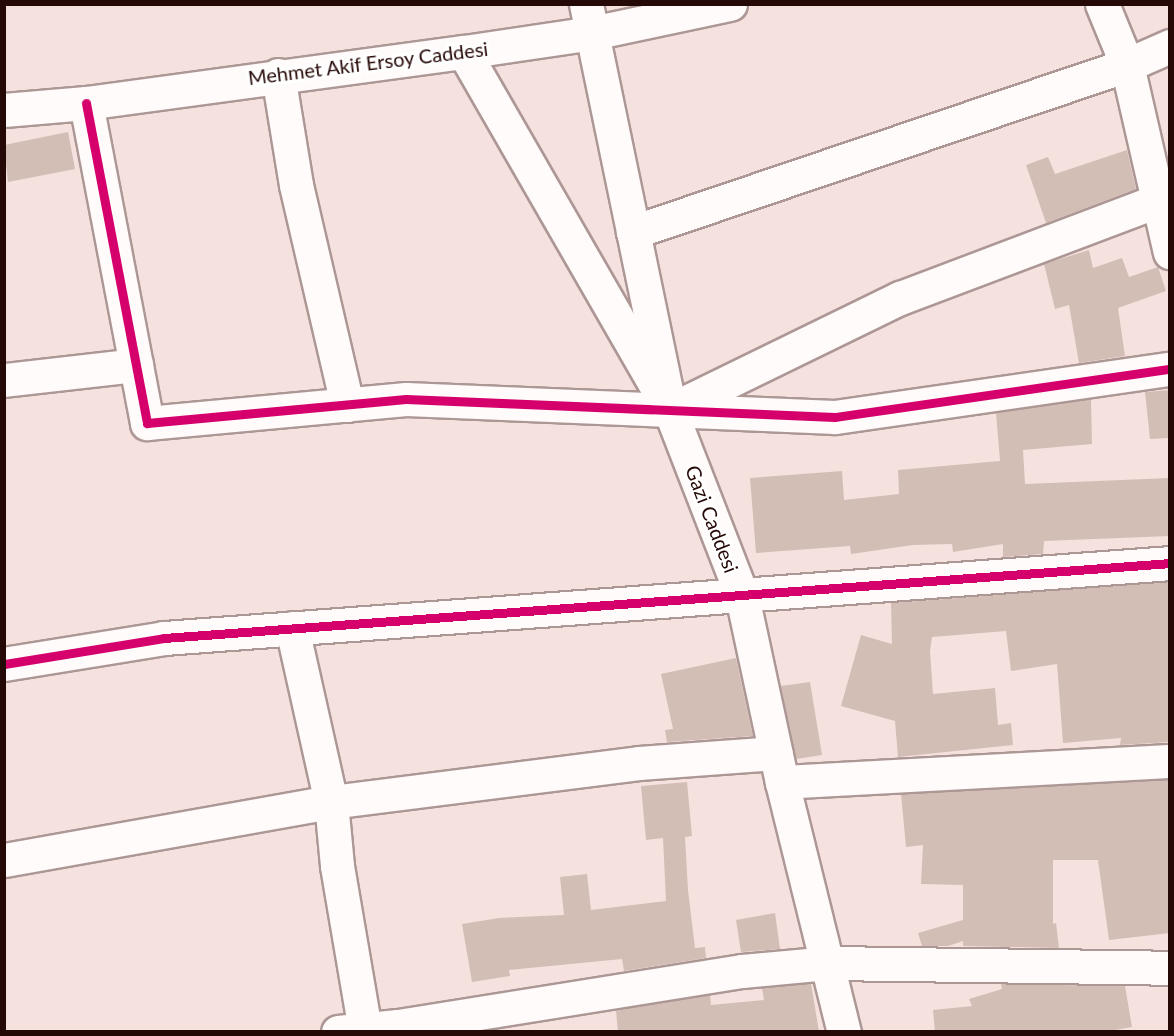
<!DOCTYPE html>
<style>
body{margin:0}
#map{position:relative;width:1174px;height:1036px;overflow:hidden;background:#f5e2df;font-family:Lato,sans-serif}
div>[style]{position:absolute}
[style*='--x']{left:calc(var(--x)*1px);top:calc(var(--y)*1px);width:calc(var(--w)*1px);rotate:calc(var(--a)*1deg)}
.building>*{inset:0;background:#d3beb6}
.roads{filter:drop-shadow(2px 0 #ad9795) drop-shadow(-2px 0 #ad9795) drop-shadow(0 2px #ad9795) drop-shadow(0 -2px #ad9795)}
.minor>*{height:33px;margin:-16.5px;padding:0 16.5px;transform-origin:16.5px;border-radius:16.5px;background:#fefbfa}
.cycleway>*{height:9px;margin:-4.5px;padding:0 4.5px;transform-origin:4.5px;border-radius:4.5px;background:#d6006c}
span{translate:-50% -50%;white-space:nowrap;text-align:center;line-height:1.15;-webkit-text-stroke:6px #fff;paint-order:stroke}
.street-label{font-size:20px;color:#250907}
.frame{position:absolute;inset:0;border:6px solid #250907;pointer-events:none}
</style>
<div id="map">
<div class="building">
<i style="clip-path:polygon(68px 132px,75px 169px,8px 182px,4px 145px)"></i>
<i style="clip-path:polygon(1127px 150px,1136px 189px,1046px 223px,1026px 165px,1048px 157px,1055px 174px)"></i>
<i style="clip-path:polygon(1089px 250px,1093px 268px,1122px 258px,1129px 277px,1158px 267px,1166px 291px,1118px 308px,1125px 356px,1079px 363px,1069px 305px,1055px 309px,1044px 264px)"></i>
<i style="clip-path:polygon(1170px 390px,1170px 438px,1150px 439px,1145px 392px)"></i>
<i style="clip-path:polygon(1091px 399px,1092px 444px,1023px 450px,1025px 484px,1170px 478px,1170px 536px,1044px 541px,1043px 554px,1003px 557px,1003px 544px,953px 552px,952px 544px,913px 545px,851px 554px,850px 546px,756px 553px,750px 478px,842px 471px,844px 500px,899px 494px,898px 470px,1000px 461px,996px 413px)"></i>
<i style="clip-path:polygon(1170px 582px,1170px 742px,1120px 745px,1121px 738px,1063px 743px,1057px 664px,1011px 671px,1006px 631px,932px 637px,930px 651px,933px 694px,995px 688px,998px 725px,1011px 723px,1013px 745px,898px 757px,895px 721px,841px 706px,861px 635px,892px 644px,891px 603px)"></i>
<i style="clip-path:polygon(736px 658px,753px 736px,667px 742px,665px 730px,673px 729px,661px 674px)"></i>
<i style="clip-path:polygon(810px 682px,822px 755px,796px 759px,781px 686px)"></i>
<i style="clip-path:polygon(1170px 780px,1170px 933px,1109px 940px,1098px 860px,1053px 860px,1053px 924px,1056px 923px,1059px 948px,963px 946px,963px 941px,948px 946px,922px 946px,918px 933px,963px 920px,963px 885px,921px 884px,923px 845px,906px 847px,901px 794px)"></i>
<i style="clip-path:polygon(687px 782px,692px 836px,685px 837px,688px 890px,695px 948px,705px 947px,706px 958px,624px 971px,622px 959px,509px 970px,510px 976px,472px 982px,462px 924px,499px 918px,564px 915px,560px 877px,587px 874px,591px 910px,666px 901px,663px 838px,646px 840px,641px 786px)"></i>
<i style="clip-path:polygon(775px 913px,780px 949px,741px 952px,736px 920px)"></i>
<i style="clip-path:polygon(811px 983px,819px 1032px,618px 1032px,616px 1011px,629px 1008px,710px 995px,711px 1005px,764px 1000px,762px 988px)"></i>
<i style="clip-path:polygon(1001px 984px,1125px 986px,1132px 1027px,1104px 1032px,935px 1032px,933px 1010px,972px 1006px,969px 999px,1002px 989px)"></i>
</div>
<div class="roads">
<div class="minor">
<i style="--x:586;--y:4;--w:415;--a:78.3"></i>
<i style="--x:670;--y:410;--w:199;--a:68.8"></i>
<i style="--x:742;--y:596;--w:190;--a:77.9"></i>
<i style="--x:782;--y:782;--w:258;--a:76.1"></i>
<i style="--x:1102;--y:4;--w:66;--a:67.7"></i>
<i style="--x:1127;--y:65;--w:192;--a:77.1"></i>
<i style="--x:464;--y:52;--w:413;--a:60.1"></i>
<i style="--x:670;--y:410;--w:256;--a:-26"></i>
<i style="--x:900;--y:298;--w:289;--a:-20.7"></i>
<i style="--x:278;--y:75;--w:111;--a:80.7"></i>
<i style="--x:296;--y:185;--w:226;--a:76.9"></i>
<i style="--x:86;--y:103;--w:326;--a:79.2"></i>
<i style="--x:147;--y:423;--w:260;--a:-5.3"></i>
<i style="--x:406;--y:399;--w:429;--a:2.4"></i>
<i style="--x:835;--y:417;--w:338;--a:-8.2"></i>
<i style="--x:4;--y:110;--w:82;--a:-4.9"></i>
<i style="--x:86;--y:103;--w:381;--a:-7.7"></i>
<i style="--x:464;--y:52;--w:129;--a:-8.4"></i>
<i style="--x:592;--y:33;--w:141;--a:-11.9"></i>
<i style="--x:633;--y:232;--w:521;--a:-18.68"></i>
<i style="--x:1127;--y:65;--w:47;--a:-23.8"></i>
<i style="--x:4;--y:380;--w:133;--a:-6.5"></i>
<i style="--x:292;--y:628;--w:178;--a:77.4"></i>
<i style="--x:331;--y:802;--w:64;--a:84.6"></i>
<i style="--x:337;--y:866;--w:165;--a:80.3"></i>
<i style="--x:4;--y:664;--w:162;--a:-9.2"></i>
<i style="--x:164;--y:638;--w:1009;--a:-4.26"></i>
<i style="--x:782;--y:782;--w:389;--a:-3.1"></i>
<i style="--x:4;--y:860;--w:332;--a:-10.1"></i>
<i style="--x:331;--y:802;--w:310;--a:-7.2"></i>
<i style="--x:639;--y:763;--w:137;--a:-4.2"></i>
<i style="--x:338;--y:1032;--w:60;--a:-5.7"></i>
<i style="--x:398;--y:1026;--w:348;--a:-9.1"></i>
<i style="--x:742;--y:971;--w:86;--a:-5.3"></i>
<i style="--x:828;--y:963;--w:342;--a:0.8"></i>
</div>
</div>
<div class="cycleway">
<i style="--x:86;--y:103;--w:326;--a:79.2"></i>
<i style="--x:147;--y:423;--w:260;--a:-5.3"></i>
<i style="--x:406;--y:399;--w:429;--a:2.4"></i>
<i style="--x:835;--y:417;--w:338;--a:-8.2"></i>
<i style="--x:4;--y:664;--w:162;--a:-9.2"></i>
<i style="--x:164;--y:638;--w:1009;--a:-4.26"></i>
</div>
<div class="street-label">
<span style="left:368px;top:63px;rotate:-7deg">Mehmet Akif Ersoy Caddesi</span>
<span style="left:712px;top:519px;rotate:69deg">Gazi Caddesi</span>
</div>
<div class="frame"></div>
</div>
